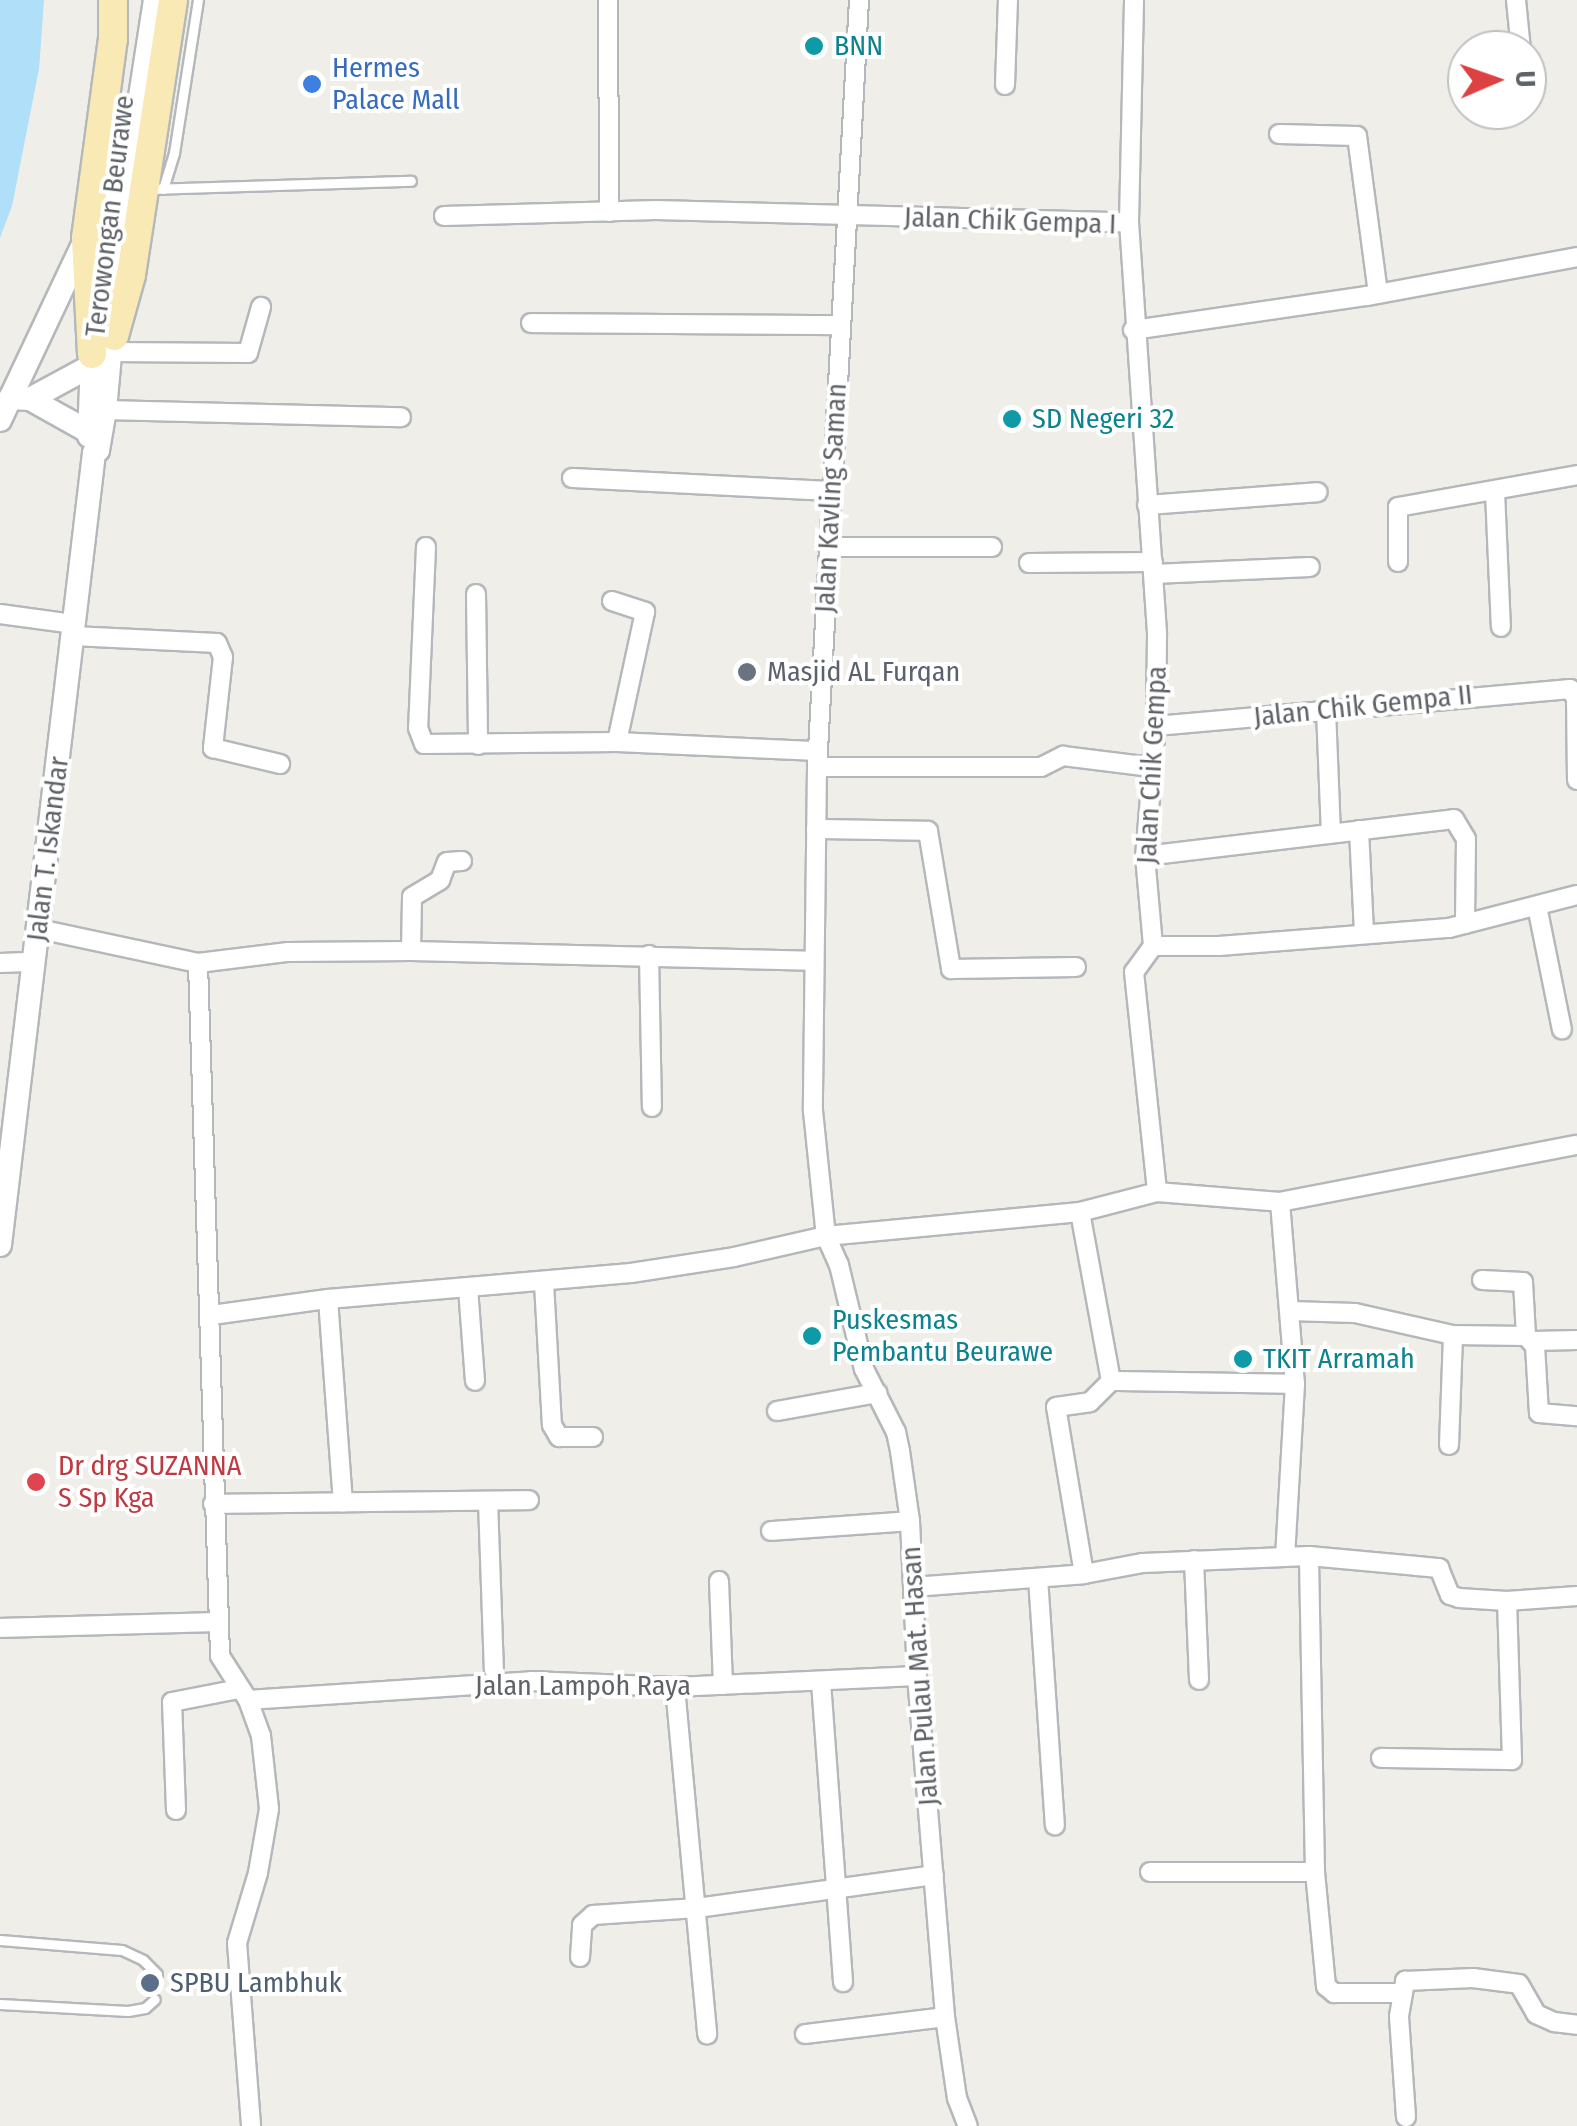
<!DOCTYPE html>
<style>
body{margin:0}
#map{position:relative;width:1577px;height:2126px;overflow:hidden;background:#f0eee8;font-family:"Fira Sans Condensed",sans-serif}
div>[style]{position:absolute}
[style*='--x']{left:calc(var(--x)*1px);top:calc(var(--y)*1px);width:calc(var(--w)*1px);rotate:calc(var(--a)*1deg)}
.water>*{inset:0;background:#afdff9}
.roads{filter:drop-shadow(2px 0 #b5b8bb) drop-shadow(-2px 0 #b5b8bb) drop-shadow(0 2px #b5b8bb) drop-shadow(0 -2px #b5b8bb)}
.service>*{height:9px;margin:-4.5px;padding:0 4.5px;transform-origin:4.5px;border-radius:4.5px;background:#fff}
.minor>*{height:18px;margin:-9px;padding:0 9px;transform-origin:9px;border-radius:9px;background:#fff}
.tertiary>*{height:22px;margin:-11px;padding:0 11px;transform-origin:11px;border-radius:11px;background:#fff}
.primary>*{height:28px;margin:-14px;padding:0 14px;transform-origin:14px;border-radius:14px;background:#f9e9b4}
.dots>*{width:28px;height:28px;translate:-50% -50%;box-sizing:border-box;border:5px solid #fff;border-radius:50%}
span{translate:-50% -50%;white-space:nowrap;text-align:center;line-height:1.15;-webkit-text-stroke:8px #fff;paint-order:stroke}
.culture-label{font-size:28px;color:#0d838f}
.left{translate:0 -50%;text-align:left}
.shop-label{font-size:28px;color:#366cbe}
.street-label{font-size:28px;color:#5f6367}
.worship-label{font-size:28px;color:#5b616d}
.health-label{font-size:28px;color:#be3a42}
.service-label{font-size:28px;color:#4e5e75}
.north{position:absolute;left:1447px;top:30px;width:100px;height:100px;box-sizing:border-box;background:#fff;border:2px solid #bfc1c2;border-radius:50%;rotate:88deg;font-size:28px;font-weight:700;line-height:40px;text-align:center;color:#5f6367}
.north::after{content:'';display:block;margin:auto;width:35px;height:45px;background:#de4141;clip-path:polygon(50% 0,100% 100%,50% 72%,0 100%)}
</style>
<div id="map">
<div class="water">
<i style="clip-path:polygon(0 0,44px 0,39px 69px,12px 206px,0 238px)"></i>
</div>
<div class="roads">
<div class="service">
<i style="--x:150;--y:189;--w:261;--a:-1.8"></i>
<i style="--x:163;--y:189;--w:38;--a:-73"></i>
<i style="--x:174;--y:153;--w:155;--a:-81.1"></i>
<i style="--x:0;--y:1940;--w:122;--a:4.7"></i>
<i style="--x:122;--y:1950;--w:23;--a:25"></i>
<i style="--x:143;--y:1960;--w:20;--a:45"></i>
<i style="--x:0;--y:2004;--w:128;--a:3.1"></i>
<i style="--x:128;--y:2011;--w:17;--a:-10"></i>
<i style="--x:145;--y:2008;--w:13;--a:-42"></i>
</div>
<div class="minor">
<i style="--x:608;--y:0;--w:212;--a:89.7"></i>
<i style="--x:859;--y:0;--w:768;--a:93.13"></i>
<i style="--x:817;--y:767;--w:344;--a:90.7"></i>
<i style="--x:813;--y:1111;--w:126;--a:84.1"></i>
<i style="--x:826;--y:1236;--w:32;--a:66"></i>
<i style="--x:839;--y:1265;--w:107;--a:76.5"></i>
<i style="--x:864;--y:1369;--w:71;--a:63.1"></i>
<i style="--x:896;--y:1432;--w:19;--a:78"></i>
<i style="--x:900;--y:1451;--w:71;--a:81.9"></i>
<i style="--x:910;--y:1521;--w:155;--a:87.4"></i>
<i style="--x:917;--y:1676;--w:342;--a:85.3"></i>
<i style="--x:945;--y:2017;--w:82;--a:81.6"></i>
<i style="--x:957;--y:2098;--w:30;--a:69"></i>
<i style="--x:1516;--y:0;--w:50;--a:84.3"></i>
<i style="--x:1005;--y:85;--w:85;--a:-88"></i>
<i style="--x:1279;--y:134;--w:78;--a:1.5"></i>
<i style="--x:1357;--y:136;--w:159;--a:82.4"></i>
<i style="--x:444;--y:216;--w:212;--a:-1.6"></i>
<i style="--x:656;--y:210;--w:473;--a:1.5"></i>
<i style="--x:1129;--y:222;--w:414;--a:86.1"></i>
<i style="--x:1157;--y:635;--w:91;--a:90.6"></i>
<i style="--x:1156;--y:726;--w:130;--a:94.8"></i>
<i style="--x:1145;--y:856;--w:90;--a:84.9"></i>
<i style="--x:1153;--y:946;--w:32;--a:126"></i>
<i style="--x:1134;--y:972;--w:221;--a:84"></i>
<i style="--x:1129;--y:222;--w:222;--a:-88.7"></i>
<i style="--x:531;--y:323;--w:310;--a:0.4"></i>
<i style="--x:1133;--y:330;--w:236;--a:-8.3"></i>
<i style="--x:1367;--y:296;--w:214;--a:-10.5"></i>
<i style="--x:111;--y:352;--w:137;--a:0.4"></i>
<i style="--x:248;--y:353;--w:48;--a:-74.2"></i>
<i style="--x:105;--y:410;--w:296;--a:1.4"></i>
<i style="--x:572;--y:478;--w:259;--a:2.9"></i>
<i style="--x:1495;--y:492;--w:135;--a:87.5"></i>
<i style="--x:1147;--y:505;--w:171;--a:-4.3"></i>
<i style="--x:426;--y:547;--w:181;--a:92.5"></i>
<i style="--x:418;--y:728;--w:17;--a:69"></i>
<i style="--x:424;--y:744;--w:193;--a:-0.6"></i>
<i style="--x:617;--y:742;--w:201;--a:2.6"></i>
<i style="--x:828;--y:547;--w:164;--a:0"></i>
<i style="--x:1398;--y:562;--w:55;--a:-90"></i>
<i style="--x:1398;--y:507;--w:182;--a:-10.1"></i>
<i style="--x:1029;--y:563;--w:124;--a:-0.5"></i>
<i style="--x:1154;--y:574;--w:156;--a:-2.6"></i>
<i style="--x:476;--y:594;--w:151;--a:89.2"></i>
<i style="--x:612;--y:601;--w:35;--a:18"></i>
<i style="--x:645;--y:612;--w:133;--a:102.2"></i>
<i style="--x:0;--y:614;--w:75;--a:7.7"></i>
<i style="--x:73;--y:636;--w:144;--a:2.8"></i>
<i style="--x:217;--y:643;--w:15;--a:67"></i>
<i style="--x:223;--y:657;--w:92;--a:96.3"></i>
<i style="--x:213;--y:748;--w:69;--a:13.4"></i>
<i style="--x:1326;--y:710;--w:123;--a:87.7"></i>
<i style="--x:1156;--y:726;--w:416;--a:-5.1"></i>
<i style="--x:1570;--y:689;--w:11;--a:56"></i>
<i style="--x:1576;--y:698;--w:82;--a:89.3"></i>
<i style="--x:817;--y:767;--w:224;--a:0"></i>
<i style="--x:1041;--y:767;--w:25;--a:-27"></i>
<i style="--x:1063;--y:756;--w:89;--a:7.1"></i>
<i style="--x:816;--y:829;--w:112;--a:1"></i>
<i style="--x:928;--y:831;--w:140;--a:80.5"></i>
<i style="--x:951;--y:969;--w:125;--a:-0.9"></i>
<i style="--x:1359;--y:830;--w:104;--a:87.2"></i>
<i style="--x:1145;--y:856;--w:311;--a:-6.8"></i>
<i style="--x:1454;--y:819;--w:23;--a:59"></i>
<i style="--x:1466;--y:839;--w:85;--a:90.7"></i>
<i style="--x:1537;--y:906;--w:126;--a:78.6"></i>
<i style="--x:39;--y:929;--w:163;--a:12.1"></i>
<i style="--x:198;--y:963;--w:91;--a:-7"></i>
<i style="--x:288;--y:952;--w:123;--a:-0.5"></i>
<i style="--x:411;--y:951;--w:401;--a:1.4"></i>
<i style="--x:1153;--y:946;--w:66;--a:0"></i>
<i style="--x:1219;--y:946;--w:231;--a:-4.5"></i>
<i style="--x:1449;--y:928;--w:132;--a:-14.5"></i>
<i style="--x:411;--y:951;--w:54;--a:-88.9"></i>
<i style="--x:412;--y:897;--w:33;--a:-31"></i>
<i style="--x:440;--y:880;--w:19;--a:-69"></i>
<i style="--x:447;--y:862;--w:15;--a:-4"></i>
<i style="--x:649;--y:955;--w:152;--a:88.9"></i>
<i style="--x:0;--y:963;--w:33;--a:-2"></i>
<i style="--x:198;--y:963;--w:693;--a:88.18"></i>
<i style="--x:220;--y:1656;--w:52;--a:57.5"></i>
<i style="--x:248;--y:1700;--w:38;--a:70"></i>
<i style="--x:261;--y:1736;--w:73;--a:83.7"></i>
<i style="--x:269;--y:1809;--w:65;--a:99.8"></i>
<i style="--x:258;--y:1873;--w:73;--a:106.7"></i>
<i style="--x:237;--y:1943;--w:184;--a:85.6"></i>
<i style="--x:1280;--y:1202;--w:183;--a:85.3"></i>
<i style="--x:1295;--y:1384;--w:172;--a:93.3"></i>
<i style="--x:1080;--y:1212;--w:172;--a:79.6"></i>
<i style="--x:1111;--y:1381;--w:184;--a:0.9"></i>
<i style="--x:1482;--y:1280;--w:41;--a:2.8"></i>
<i style="--x:1523;--y:1282;--w:54;--a:86.8"></i>
<i style="--x:544;--y:1283;--w:142;--a:86.8"></i>
<i style="--x:552;--y:1425;--w:14;--a:60"></i>
<i style="--x:559;--y:1437;--w:34;--a:0"></i>
<i style="--x:468;--y:1288;--w:93;--a:85.7"></i>
<i style="--x:328;--y:1299;--w:204;--a:85.8"></i>
<i style="--x:1290;--y:1311;--w:65;--a:1.8"></i>
<i style="--x:1355;--y:1313;--w:100;--a:12.7"></i>
<i style="--x:1453;--y:1335;--w:73;--a:0.8"></i>
<i style="--x:1526;--y:1336;--w:13;--a:48"></i>
<i style="--x:1535;--y:1346;--w:67;--a:86.6"></i>
<i style="--x:1539;--y:1413;--w:38;--a:5"></i>
<i style="--x:212;--y:1315;--w:117;--a:-7.9"></i>
<i style="--x:328;--y:1299;--w:304;--a:-4.9"></i>
<i style="--x:631;--y:1273;--w:104;--a:-8.8"></i>
<i style="--x:734;--y:1257;--w:94;--a:-12.9"></i>
<i style="--x:826;--y:1236;--w:255;--a:-5.4"></i>
<i style="--x:1080;--y:1212;--w:80;--a:-14.6"></i>
<i style="--x:1157;--y:1192;--w:123;--a:4.6"></i>
<i style="--x:1280;--y:1202;--w:302;--a:-10.9"></i>
<i style="--x:1533;--y:1341;--w:44;--a:-1.3"></i>
<i style="--x:777;--y:1411;--w:102;--a:-10.2"></i>
<i style="--x:1449;--y:1445;--w:110;--a:-87.9"></i>
<i style="--x:488;--y:1501;--w:169;--a:88"></i>
<i style="--x:213;--y:1504;--w:316;--a:-0.7"></i>
<i style="--x:771;--y:1531;--w:139;--a:-4.1"></i>
<i style="--x:1194;--y:1560;--w:120;--a:87.6"></i>
<i style="--x:1084;--y:1574;--w:169;--a:-99.5"></i>
<i style="--x:1056;--y:1407;--w:34;--a:-8"></i>
<i style="--x:1090;--y:1402;--w:30;--a:-45"></i>
<i style="--x:1038;--y:1578;--w:248;--a:86.1"></i>
<i style="--x:719;--y:1581;--w:104;--a:87.8"></i>
<i style="--x:913;--y:1587;--w:171;--a:-4.3"></i>
<i style="--x:1084;--y:1574;--w:60;--a:-10.6"></i>
<i style="--x:1143;--y:1563;--w:166;--a:-2.4"></i>
<i style="--x:1309;--y:1556;--w:131;--a:5.3"></i>
<i style="--x:1439;--y:1568;--w:29;--a:68"></i>
<i style="--x:1450;--y:1595;--w:9;--a:18"></i>
<i style="--x:1459;--y:1598;--w:48;--a:3.6"></i>
<i style="--x:1507;--y:1601;--w:70;--a:-4.1"></i>
<i style="--x:0;--y:1628;--w:218;--a:-1.6"></i>
<i style="--x:821;--y:1682;--w:301;--a:85.8"></i>
<i style="--x:675;--y:1687;--w:349;--a:84.7"></i>
<i style="--x:248;--y:1700;--w:284;--a:-3.8"></i>
<i style="--x:531;--y:1681;--w:144;--a:2.4"></i>
<i style="--x:675;--y:1687;--w:242;--a:-2.6"></i>
<i style="--x:1381;--y:1758;--w:131;--a:0.9"></i>
<i style="--x:1512;--y:1760;--w:159;--a:-91.8"></i>
<i style="--x:176;--y:1810;--w:108;--a:-92.1"></i>
<i style="--x:172;--y:1702;--w:68;--a:-11"></i>
<i style="--x:1150;--y:1872;--w:165;--a:0"></i>
<i style="--x:1315;--y:1872;--w:316;--a:-91.1"></i>
<i style="--x:1315;--y:1872;--w:115;--a:84.5"></i>
<i style="--x:1326;--y:1986;--w:11;--a:41"></i>
<i style="--x:1334;--y:1993;--w:67;--a:0"></i>
<i style="--x:580;--y:1957;--w:32;--a:-86"></i>
<i style="--x:582;--y:1925;--w:15;--a:-42"></i>
<i style="--x:593;--y:1915;--w:104;--a:-3.9"></i>
<i style="--x:697;--y:1908;--w:239;--a:-7.9"></i>
<i style="--x:805;--y:2034;--w:141;--a:-6.9"></i>
<i style="--x:1406;--y:2117;--w:101;--a:-94"></i>
<i style="--x:1399;--y:2016;--w:36;--a:-80"></i>
<i style="--x:1405;--y:1981;--w:68;--a:-2.5"></i>
<i style="--x:1473;--y:1978;--w:46;--a:7.4"></i>
<i style="--x:1519;--y:1984;--w:34;--a:60"></i>
<i style="--x:1536;--y:2014;--w:20;--a:24"></i>
<i style="--x:1554;--y:2022;--w:23;--a:7"></i>
</div>
<div class="tertiary">
<i style="--x:98;--y:291;--w:118;--a:-83.2"></i>
<i style="--x:10;--y:398;--w:20;--a:3"></i>
<i style="--x:30;--y:399;--w:68;--a:29.2"></i>
<i style="--x:30;--y:399;--w:69;--a:-28.4"></i>
<i style="--x:0;--y:420;--w:201;--a:-64.7"></i>
<i style="--x:89;--y:436;--w:98;--a:-87.7"></i>
<i style="--x:0;--y:1245;--w:798;--a:-83.23"></i>
<i style="--x:94;--y:453;--w:5;--a:-37"></i>
<i style="--x:98;--y:450;--w:41;--a:-80.1"></i>
<i style="--x:105;--y:410;--w:211;--a:-84.8"></i>
<i style="--x:124;--y:200;--w:202;--a:-81.2"></i>
</div>
<div class="primary">
<i style="--x:114;--y:336;--w:63;--a:-74.4"></i>
<i style="--x:131;--y:275;--w:278;--a:-81.3"></i>
<i style="--x:92;--y:354;--w:116;--a:-93"></i>
<i style="--x:86;--y:238;--w:201;--a:-82.3"></i>
<i style="--x:113;--y:39;--w:39;--a:-90"></i>
</div>
</div>
<div class="dots">
<i style="left:814px;top:46px;background:#0f9aa8"></i>
<i style="left:312px;top:84px;background:#3f7fe0"></i>
<i style="left:1012px;top:419px;background:#0f9aa8"></i>
<i style="left:747px;top:672px;background:#6b7280"></i>
<i style="left:812px;top:1336px;background:#0f9aa8"></i>
<i style="left:1243px;top:1359px;background:#0f9aa8"></i>
<i style="left:36px;top:1482px;background:#e0444e"></i>
<i style="left:150px;top:1983px;background:#5c6f8a"></i>
</div>
<div class="culture-label">
<span class="left" style="left:834px;top:46px">BNN</span>
<span class="left" style="left:1032px;top:419px">SD Negeri 32</span>
<span class="left" style="left:832px;top:1336px">Puskesmas<br>Pembantu Beurawe</span>
<span class="left" style="left:1263px;top:1359px">TKIT Arramah</span>
</div>
<div class="shop-label">
<span class="left" style="left:332px;top:84px">Hermes<br>Palace Mall</span>
</div>
<div class="street-label">
<span style="left:110px;top:216px;rotate:-83deg">Terowongan Beurawe</span>
<span style="left:1010px;top:221px;rotate:2deg">Jalan Chik Gempa I</span>
<span style="left:831px;top:498px;rotate:-87deg">Jalan Kavling Saman</span>
<span style="left:1363px;top:706px;rotate:-6deg">Jalan Chik Gempa II</span>
<span style="left:1152px;top:765px;rotate:-87deg">Jalan Chik Gempa</span>
<span style="left:48px;top:849px;rotate:-83deg">Jalan T. Iskandar</span>
<span style="left:920px;top:1676px;rotate:-94deg">Jalan Pulau Mat. Hasan</span>
<span style="left:583px;top:1686px">Jalan Lampoh Raya</span>
</div>
<div class="worship-label">
<span class="left" style="left:767px;top:672px">Masjid AL Furqan</span>
</div>
<div class="health-label">
<span class="left" style="left:58px;top:1482px">Dr drg SUZANNA<br>S Sp Kga</span>
</div>
<div class="service-label">
<span class="left" style="left:170px;top:1983px">SPBU Lambhuk</span>
</div>
<div class="north">U</div>
</div>
